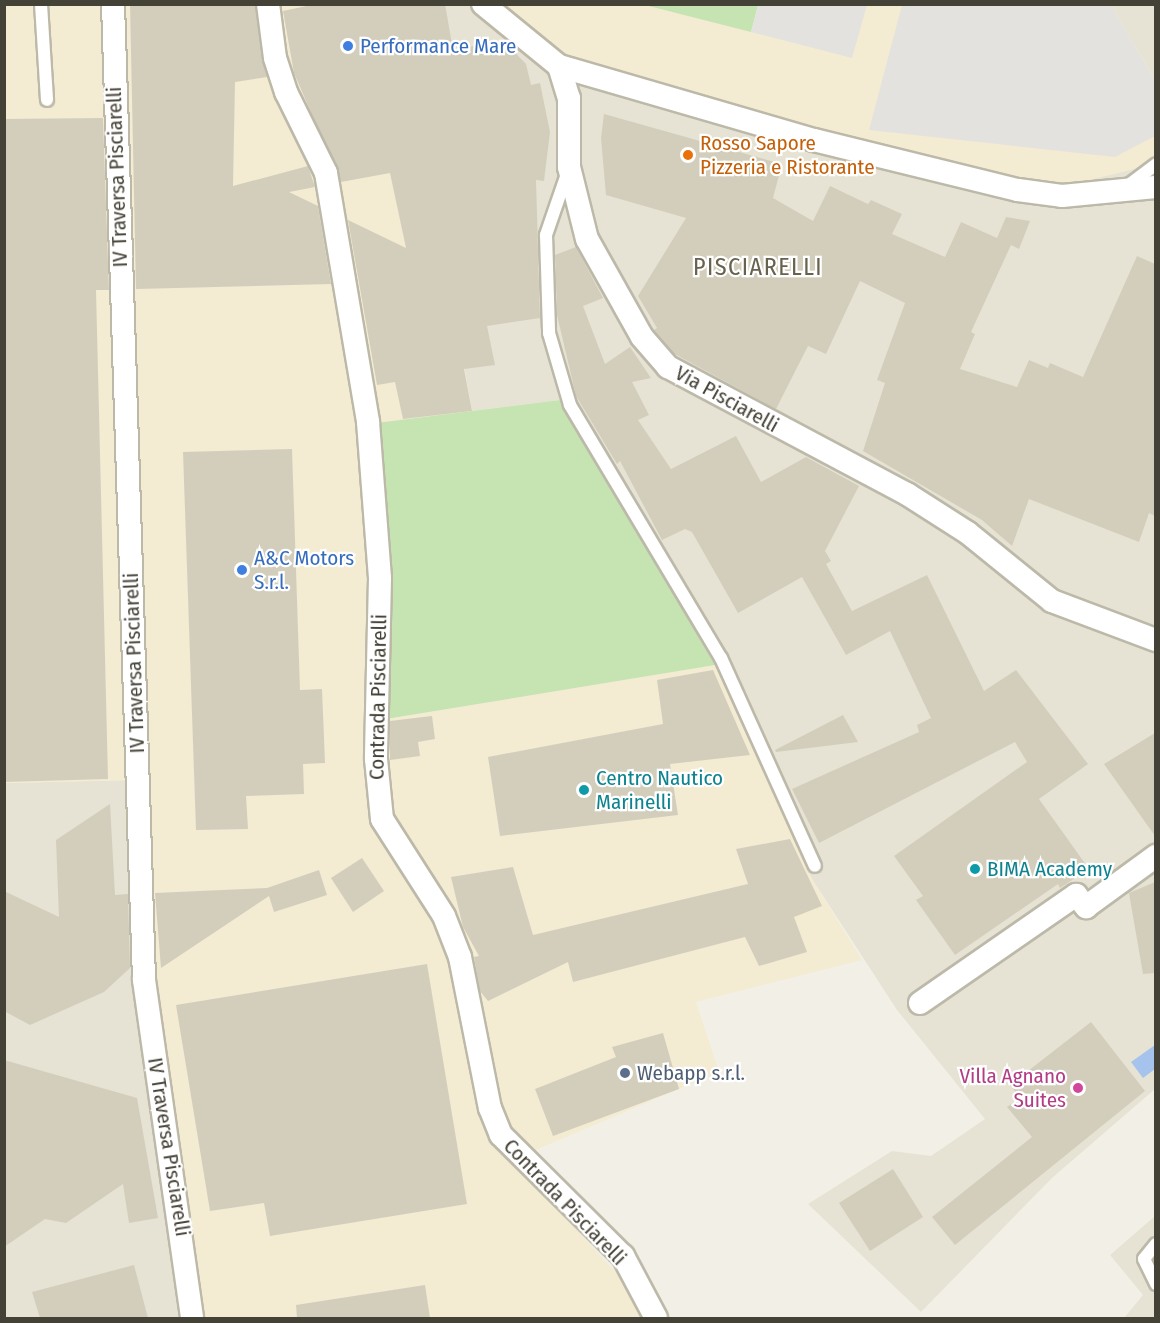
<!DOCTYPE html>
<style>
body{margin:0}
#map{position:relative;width:1160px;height:1323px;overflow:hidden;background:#f2f0e6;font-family:"Fira Sans Condensed",sans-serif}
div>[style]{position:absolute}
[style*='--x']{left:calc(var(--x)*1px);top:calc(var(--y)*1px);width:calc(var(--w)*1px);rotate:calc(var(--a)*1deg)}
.residential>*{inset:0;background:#e6e3d4}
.commercial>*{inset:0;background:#f3ebd2}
.green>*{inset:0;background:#c5e4b1}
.parking>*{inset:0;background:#e3e2de}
.water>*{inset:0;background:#a5c3ec}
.building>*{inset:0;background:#d3cebc}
.roads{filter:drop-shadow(2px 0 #bdb9a9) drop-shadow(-2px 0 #bdb9a9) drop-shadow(0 2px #bdb9a9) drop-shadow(0 -2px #bdb9a9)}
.service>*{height:12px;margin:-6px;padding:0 6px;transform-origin:6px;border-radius:6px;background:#fff}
.minor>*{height:22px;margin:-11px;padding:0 11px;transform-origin:11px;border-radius:11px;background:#fff}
.dots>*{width:16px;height:16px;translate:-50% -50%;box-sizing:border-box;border:3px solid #fff;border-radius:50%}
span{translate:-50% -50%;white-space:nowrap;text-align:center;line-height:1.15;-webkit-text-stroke:4.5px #fff;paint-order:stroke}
.shop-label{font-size:21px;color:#366cbe}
.left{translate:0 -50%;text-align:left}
.food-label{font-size:21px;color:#c56008}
.street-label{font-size:21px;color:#444136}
.culture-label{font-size:21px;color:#0d838f}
.service-label{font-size:21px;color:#4e5e75}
.hotel-label{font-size:21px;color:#b23c85}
.right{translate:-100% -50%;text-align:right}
.quarter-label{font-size:24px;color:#67614e;letter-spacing:1.5px}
.frame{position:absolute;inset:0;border:6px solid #444136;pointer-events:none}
</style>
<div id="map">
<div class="residential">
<i style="clip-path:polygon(400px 5px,472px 5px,1155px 164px,1155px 1089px,1052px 1178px,921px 1312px,808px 1204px,892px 1151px,931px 1156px,985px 1119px,897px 1010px,812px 879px,707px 649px,560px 400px,472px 411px)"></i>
<i style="clip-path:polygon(1111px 5px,1155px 5px,1155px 80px,1119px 19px)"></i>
<i style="clip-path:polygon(134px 780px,186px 1318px,5px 1318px,4px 783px)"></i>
<i style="clip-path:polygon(1155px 1216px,1155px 1318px,1124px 1318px,1143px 1295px,1110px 1255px)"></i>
</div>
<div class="commercial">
<i style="clip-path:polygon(4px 5px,400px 5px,472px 411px,376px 423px,387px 719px,715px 665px,812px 879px,862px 960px,696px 1002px,719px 1072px,512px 1160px,621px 1278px,641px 1318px,186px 1318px,134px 780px,5px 783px)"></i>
<i style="clip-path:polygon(472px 5px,1111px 5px,1155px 80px,1155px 164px,1057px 188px,973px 175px,568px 62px)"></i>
</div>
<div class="green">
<i style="clip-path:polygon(645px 5px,758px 5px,751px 32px)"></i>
<i style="clip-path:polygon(560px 400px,715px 665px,386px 719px,376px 423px)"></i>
</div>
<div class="parking">
<i style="clip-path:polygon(1084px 4px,1111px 5px,1155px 80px,1155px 136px,1115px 157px,869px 130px,902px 5px)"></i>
<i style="clip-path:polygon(758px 5px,758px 4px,867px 5px,852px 58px,751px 32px)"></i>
</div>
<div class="water">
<i style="clip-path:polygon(1155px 1045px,1155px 1069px,1143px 1078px,1131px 1062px)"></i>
</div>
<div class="building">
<i style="clip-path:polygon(130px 4px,255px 4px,267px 77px,235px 82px,233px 186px,308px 166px,315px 187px,289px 192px,318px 206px,331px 284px,136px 289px)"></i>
<i style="clip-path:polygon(316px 4px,445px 4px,453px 50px,503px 40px,526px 64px,531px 85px,540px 83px,550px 132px,544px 181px,536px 180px,540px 318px,487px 326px,495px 365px,464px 369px,472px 411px,403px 419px,395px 382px,377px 385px,348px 220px,406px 248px,390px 173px,341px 182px,294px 73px,283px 11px)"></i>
<i style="clip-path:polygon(604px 114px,782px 164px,773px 198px,813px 221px,830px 186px,868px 204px,871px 200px,902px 214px,892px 234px,945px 257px,961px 222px,997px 238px,1006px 217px,1030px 221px,1019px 249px,1011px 245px,971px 332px,975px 334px,960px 369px,1017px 387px,1029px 360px,1048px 368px,1050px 363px,1083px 377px,1137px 256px,1155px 264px,1155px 516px,1149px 513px,1139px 542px,1029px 499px,1012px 546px,982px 520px,863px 451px,885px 383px,877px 380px,905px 303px,860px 281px,826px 354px,808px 346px,776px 409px,673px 353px,654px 330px,657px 328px,638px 296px,686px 218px,606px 195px,601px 138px)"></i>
<i style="clip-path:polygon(103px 118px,109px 290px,96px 290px,108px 779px,4px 782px,4px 119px)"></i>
<i style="clip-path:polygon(576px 247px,603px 298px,583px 306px,605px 364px,630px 347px,651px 378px,632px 382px,649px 415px,638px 420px,671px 469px,736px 436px,761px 482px,806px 457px,859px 486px,825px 551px,831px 561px,826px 564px,852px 611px,927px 575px,984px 691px,1016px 670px,1088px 764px,1039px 799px,1089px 869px,1060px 888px,1058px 884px,955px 955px,916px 900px,923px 896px,894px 856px,1027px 762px,1015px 742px,819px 843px,792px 789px,919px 732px,917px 725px,931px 718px,890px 631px,846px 655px,802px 577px,738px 613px,692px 532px,685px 529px,662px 540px,620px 461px,617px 464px,576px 396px,557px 315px,555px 255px)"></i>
<i style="clip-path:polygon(292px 449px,300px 690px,322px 689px,325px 763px,303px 764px,304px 794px,246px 796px,248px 829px,196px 830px,183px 452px)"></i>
<i style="clip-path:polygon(713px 670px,750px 755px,670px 764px,678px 815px,500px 836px,488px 757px,663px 724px,657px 680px)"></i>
<i style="clip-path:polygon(843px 715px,858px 742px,776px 752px,775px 750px)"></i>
<i style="clip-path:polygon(432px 716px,435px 739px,418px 742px,420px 756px,390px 760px,390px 721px)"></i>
<i style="clip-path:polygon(1155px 733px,1155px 836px,1104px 764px)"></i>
<i style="clip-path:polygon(110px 804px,115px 895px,128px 894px,130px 968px,104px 992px,30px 1025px,4px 1011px,4px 891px,59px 917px,56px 840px)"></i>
<i style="clip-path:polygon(790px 839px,822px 906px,794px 917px,807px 952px,759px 966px,745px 937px,573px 982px,568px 962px,488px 1001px,480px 991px,474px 957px,479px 956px,463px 927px,451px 877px,513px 867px,533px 935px,748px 884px,736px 849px)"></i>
<i style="clip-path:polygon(362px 858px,384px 891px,353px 912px,331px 878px)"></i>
<i style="clip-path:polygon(319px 870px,327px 895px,274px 912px,269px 896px,161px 968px,155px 893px,267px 888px)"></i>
<i style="clip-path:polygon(1155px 882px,1155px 973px,1143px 974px,1129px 893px)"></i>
<i style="clip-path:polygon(427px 964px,467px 1204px,270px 1236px,264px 1203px,210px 1211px,176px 1005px)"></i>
<i style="clip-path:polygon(1091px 1022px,1145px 1091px,955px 1245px,932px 1217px,1032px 1137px,1007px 1107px,1020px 1098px,1010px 1085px)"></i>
<i style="clip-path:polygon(663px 1033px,679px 1089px,553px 1136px,535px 1089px,616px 1057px,612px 1047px)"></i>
<i style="clip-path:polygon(4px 1060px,137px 1098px,158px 1218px,129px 1223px,123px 1184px,66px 1223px,45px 1219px,4px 1247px)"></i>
<i style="clip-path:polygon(893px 1169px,923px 1217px,870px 1251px,839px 1203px)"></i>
<i style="clip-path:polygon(134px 1265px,148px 1318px,40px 1318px,32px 1292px)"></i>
<i style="clip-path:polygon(425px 1285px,430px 1318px,297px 1318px,296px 1305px)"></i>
</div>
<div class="roads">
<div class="service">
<i style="--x:41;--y:4;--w:96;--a:86.4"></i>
<i style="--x:567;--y:174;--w:65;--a:109"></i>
<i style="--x:546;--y:235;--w:98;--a:88.2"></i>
<i style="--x:549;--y:333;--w:75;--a:73.7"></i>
<i style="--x:570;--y:405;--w:295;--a:59.2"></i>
<i style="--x:721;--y:658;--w:228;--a:65.7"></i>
<i style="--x:1126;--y:187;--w:38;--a:-37"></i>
<i style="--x:1156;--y:1244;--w:19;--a:129"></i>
<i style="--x:1144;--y:1259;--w:28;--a:64"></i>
</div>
<div class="minor">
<i style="--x:113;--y:4;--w:976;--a:88.18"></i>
<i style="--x:144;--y:980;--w:341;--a:81.9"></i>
<i style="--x:268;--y:4;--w:54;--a:82.6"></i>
<i style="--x:275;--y:58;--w:36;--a:72"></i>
<i style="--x:286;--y:92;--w:90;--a:63.7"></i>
<i style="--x:326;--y:173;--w:253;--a:80.4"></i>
<i style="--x:368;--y:422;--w:156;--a:85.6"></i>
<i style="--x:380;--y:578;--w:181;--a:91.3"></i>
<i style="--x:376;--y:759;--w:60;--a:84.3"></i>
<i style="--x:382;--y:819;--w:115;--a:57.4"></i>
<i style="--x:444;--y:916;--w:44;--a:68.7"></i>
<i style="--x:460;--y:957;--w:154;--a:78.8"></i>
<i style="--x:490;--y:1108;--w:29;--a:68"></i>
<i style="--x:501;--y:1135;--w:172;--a:44.8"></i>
<i style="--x:623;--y:1256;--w:70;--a:62"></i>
<i style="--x:483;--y:4;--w:98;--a:39.2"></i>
<i style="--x:559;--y:66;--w:34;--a:73"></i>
<i style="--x:569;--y:98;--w:69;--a:90"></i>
<i style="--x:569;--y:167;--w:74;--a:76"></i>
<i style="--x:587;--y:239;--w:112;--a:60.7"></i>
<i style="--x:642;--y:337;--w:40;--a:49"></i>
<i style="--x:668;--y:367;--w:271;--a:28"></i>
<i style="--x:907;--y:494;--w:72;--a:32.6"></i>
<i style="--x:968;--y:533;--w:108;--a:39"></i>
<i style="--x:1052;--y:601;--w:111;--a:20.6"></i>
<i style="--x:559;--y:66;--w:266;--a:16.2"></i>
<i style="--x:814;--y:140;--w:210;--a:13.8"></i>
<i style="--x:1018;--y:190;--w:44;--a:7.8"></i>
<i style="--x:1062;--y:196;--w:94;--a:-5.5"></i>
<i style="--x:920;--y:1003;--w:190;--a:-34.7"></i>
<i style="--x:1076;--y:895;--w:16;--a:50"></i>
<i style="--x:1086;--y:907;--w:87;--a:-36.1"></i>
</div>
</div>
<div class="dots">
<i style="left:348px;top:46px;background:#3f7fe0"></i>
<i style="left:688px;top:155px;background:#e8710a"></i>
<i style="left:242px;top:570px;background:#3f7fe0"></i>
<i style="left:584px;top:790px;background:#0f9aa8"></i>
<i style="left:975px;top:869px;background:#0f9aa8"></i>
<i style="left:625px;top:1073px;background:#5c6f8a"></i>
<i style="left:1078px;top:1088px;background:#d1479c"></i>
</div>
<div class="shop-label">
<span class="left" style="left:360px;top:46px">Performance Mare</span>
<span class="left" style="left:254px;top:570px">A&amp;C Motors<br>S.r.l.</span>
</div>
<div class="food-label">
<span class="left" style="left:700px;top:155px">Rosso Sapore<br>Pizzeria e Ristorante</span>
</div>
<div class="street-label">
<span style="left:117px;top:177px;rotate:-92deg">IV Traversa Pisciarelli</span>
<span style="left:727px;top:399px;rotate:29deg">Via Pisciarelli</span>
<span style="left:134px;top:663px;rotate:-92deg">IV Traversa Pisciarelli</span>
<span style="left:378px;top:697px;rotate:-89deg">Contrada Pisciarelli</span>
<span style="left:169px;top:1147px;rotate:81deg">IV Traversa Pisciarelli</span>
<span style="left:565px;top:1202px;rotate:46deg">Contrada Pisciarelli</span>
</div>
<div class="culture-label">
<span class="left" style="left:596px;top:790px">Centro Nautico<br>Marinelli</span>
<span class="left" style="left:987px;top:869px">BIMA Academy</span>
</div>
<div class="service-label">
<span class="left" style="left:637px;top:1073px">Webapp s.r.l.</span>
</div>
<div class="hotel-label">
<span class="right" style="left:1066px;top:1088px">Villa Agnano<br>Suites</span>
</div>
<div class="quarter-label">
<span style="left:758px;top:268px">PISCIARELLI</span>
</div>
<div class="frame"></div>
</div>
